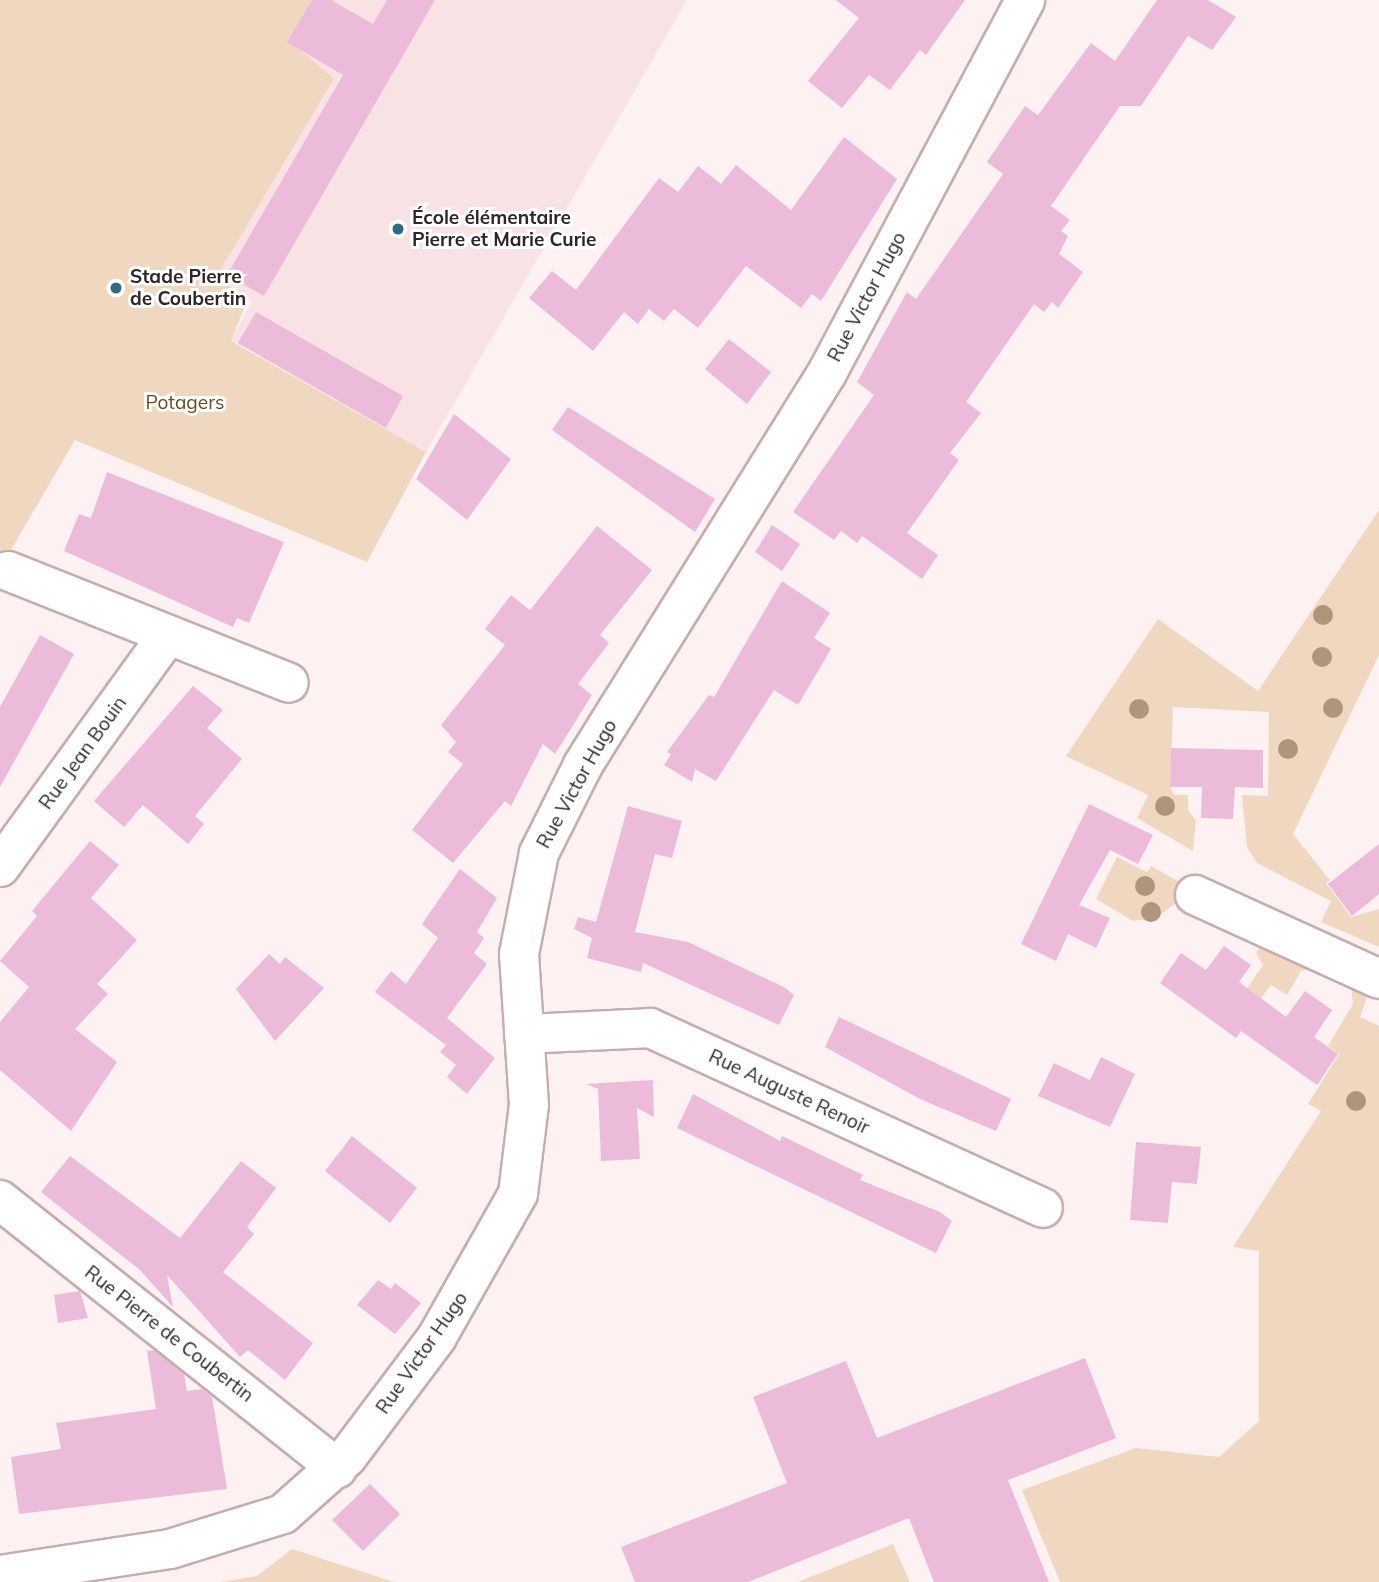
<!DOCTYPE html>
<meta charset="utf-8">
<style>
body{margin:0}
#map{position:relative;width:1379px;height:1582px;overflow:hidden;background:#fdf1f2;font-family:Mulish,sans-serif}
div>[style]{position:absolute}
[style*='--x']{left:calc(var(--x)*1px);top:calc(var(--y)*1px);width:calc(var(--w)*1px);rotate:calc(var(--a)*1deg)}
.built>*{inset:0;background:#f8e2e4}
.green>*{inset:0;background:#f0d8c0}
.building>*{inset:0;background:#ecbbd9}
.roads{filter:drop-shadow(2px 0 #c7acaf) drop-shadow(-2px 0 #c7acaf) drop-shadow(0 2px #c7acaf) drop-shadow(0 -2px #c7acaf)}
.minor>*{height:38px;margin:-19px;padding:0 19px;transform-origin:19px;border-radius:19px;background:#fff}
.trees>*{width:20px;height:20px;margin:-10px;border-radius:50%;background:#ae957c}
.dots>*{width:19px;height:19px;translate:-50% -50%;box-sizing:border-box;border:4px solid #fff;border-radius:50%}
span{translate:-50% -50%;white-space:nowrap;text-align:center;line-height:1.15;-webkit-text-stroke:6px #fff;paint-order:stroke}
.poi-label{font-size:19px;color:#2f2426;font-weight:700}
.left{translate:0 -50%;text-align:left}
.street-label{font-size:19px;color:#2f2426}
.park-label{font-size:19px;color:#6e491b}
</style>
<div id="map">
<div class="built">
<i style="clip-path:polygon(335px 0,687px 0,426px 452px,231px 340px,252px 301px,216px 278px,334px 80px,302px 51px)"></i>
</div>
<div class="green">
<i style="clip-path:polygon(0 0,335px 0,302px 51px,334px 79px,216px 278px,248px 298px,231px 341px,426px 452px,367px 562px,75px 440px,0 569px)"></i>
<i style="clip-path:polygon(1379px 510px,1379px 655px,1293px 834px,1330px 880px,1326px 883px,1351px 917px,1379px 909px,1379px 947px,1321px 922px,1331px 901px,1257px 863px,1247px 847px,1242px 795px,1268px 796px,1269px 712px,1173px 707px,1170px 787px,1174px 795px,1188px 795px,1188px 810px,1196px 821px,1193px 851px,1137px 818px,1148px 795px,1066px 756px,1158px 619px,1258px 691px)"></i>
<i style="clip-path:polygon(1117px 857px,1147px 872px,1151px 866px,1185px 885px,1176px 903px,1156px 918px,1133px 921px,1096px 899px)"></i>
<i style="clip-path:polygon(1261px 945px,1314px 968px,1301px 971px,1287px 995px,1271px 985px,1260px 999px,1246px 990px,1263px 965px,1256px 954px)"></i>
<i style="clip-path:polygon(1351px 984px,1369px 992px,1360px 1017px,1379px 1026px,1379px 1582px,1060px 1582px,1022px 1490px,1136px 1448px,1219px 1457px,1259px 1421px,1259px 1251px,1233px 1247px,1321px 1111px,1308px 1104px,1339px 1054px,1328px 1046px,1353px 1004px)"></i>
<i style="clip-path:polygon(893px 1544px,910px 1582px,798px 1582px)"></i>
<i style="clip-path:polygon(292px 1549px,391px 1581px,395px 1582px,220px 1582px,257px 1576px)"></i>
</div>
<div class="building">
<i style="clip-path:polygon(312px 0,331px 0,373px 24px,387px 0,435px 0,264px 296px,227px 275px,343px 75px,287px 42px)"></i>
<i style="clip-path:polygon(836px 0,965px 0,926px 55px,920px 50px,890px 90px,869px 75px,842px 108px,808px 81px,859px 18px)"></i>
<i style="clip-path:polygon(1157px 0,1208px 0,1236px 17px,1212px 50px,1188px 36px,1141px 106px,1120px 106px,1051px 206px,1070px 220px,1061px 231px,1068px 236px,1059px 254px,1083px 272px,1058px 308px,1052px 302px,1044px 312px,1034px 304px,966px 402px,981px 413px,950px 453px,959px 460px,907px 533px,938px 555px,922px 579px,862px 536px,857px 543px,841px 531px,834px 540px,793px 512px,874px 395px,857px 382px,907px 292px,916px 299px,1003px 174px,987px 162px,1025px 106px,1038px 115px,1091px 43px,1115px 61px)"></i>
<i style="clip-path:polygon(844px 137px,897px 179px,821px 301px,812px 294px,801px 308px,746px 266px,698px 328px,674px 309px,664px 321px,649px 309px,638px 324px,624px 312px,593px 351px,529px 298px,552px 271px,576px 290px,659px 178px,678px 192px,698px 166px,721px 184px,736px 165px,791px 210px)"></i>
<i style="clip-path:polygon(256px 312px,403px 396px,386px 428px,238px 343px)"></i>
<i style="clip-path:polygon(729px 339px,771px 372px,747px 404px,705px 369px)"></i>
<i style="clip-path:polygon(568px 407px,715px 499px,695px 532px,552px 430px)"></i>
<i style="clip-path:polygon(454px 414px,511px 459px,467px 520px,416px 479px)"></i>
<i style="clip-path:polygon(107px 472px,284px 542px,249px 623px,237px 618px,233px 627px,64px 551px,79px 514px,91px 518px)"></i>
<i style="clip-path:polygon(772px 525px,800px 544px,782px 571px,755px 552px)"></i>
<i style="clip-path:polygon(597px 526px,652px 570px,600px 635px,609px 643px,578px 684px,592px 695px,555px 754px,543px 744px,511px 806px,505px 801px,453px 863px,412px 830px,463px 764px,448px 752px,456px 742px,441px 725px,505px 645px,485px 629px,511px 595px,530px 610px)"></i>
<i style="clip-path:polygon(782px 581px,830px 613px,814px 638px,831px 649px,798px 705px,774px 690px,716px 781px,695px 769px,692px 782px,664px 765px,671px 754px,667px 752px,709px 695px,714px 697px)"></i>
<i style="clip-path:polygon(40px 635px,74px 654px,0 787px,0 707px)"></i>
<i style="clip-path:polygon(193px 686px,223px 710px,207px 728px,242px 759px,195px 816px,204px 824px,188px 844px,143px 805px,124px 827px,94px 801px)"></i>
<i style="clip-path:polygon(1171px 748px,1263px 750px,1263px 788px,1235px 787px,1233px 819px,1201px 818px,1202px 787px,1170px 787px)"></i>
<i style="clip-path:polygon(1089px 804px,1153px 835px,1138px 864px,1110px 850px,1079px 905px,1110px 918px,1096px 948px,1068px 934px,1056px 961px,1021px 944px)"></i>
<i style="clip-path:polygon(628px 806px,682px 821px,672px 858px,655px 854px,635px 932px,688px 942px,784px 987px,794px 995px,779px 1025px,643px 963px,641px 972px,587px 958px,592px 938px,574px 929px,578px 917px,596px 922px)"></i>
<i style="clip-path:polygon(90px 841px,119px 865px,91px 898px,137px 940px,97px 984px,108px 994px,75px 1029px,117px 1062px,71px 1131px,0 1070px,0 1022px,29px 987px,0 961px,37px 916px,32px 911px)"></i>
<i style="clip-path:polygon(1379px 844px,1379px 894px,1352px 916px,1328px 884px)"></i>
<i style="clip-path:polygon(460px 869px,497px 898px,477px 932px,484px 938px,474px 953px,487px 964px,447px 1018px,495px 1058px,467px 1094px,447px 1077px,456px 1065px,440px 1052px,446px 1045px,375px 992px,391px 971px,406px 984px,438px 938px,422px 924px)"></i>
<i style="clip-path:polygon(1224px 946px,1251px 965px,1239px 982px,1286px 1017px,1305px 991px,1332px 1010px,1314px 1037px,1338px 1054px,1317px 1085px,1241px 1031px,1236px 1038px,1160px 983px,1181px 953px,1206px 970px)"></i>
<i style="clip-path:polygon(269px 954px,280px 964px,285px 957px,324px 988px,275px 1041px,236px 989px)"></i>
<i style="clip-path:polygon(839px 1017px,1011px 1099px,996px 1131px,920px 1099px,825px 1047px)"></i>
<i style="clip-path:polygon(1101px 1057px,1135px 1074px,1110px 1127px,1038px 1096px,1054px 1063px,1090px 1080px)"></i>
<i style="clip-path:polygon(653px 1080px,654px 1117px,637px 1108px,640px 1159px,601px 1161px,598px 1089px,586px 1084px)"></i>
<i style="clip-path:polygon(693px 1094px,780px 1141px,782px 1136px,863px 1175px,860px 1180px,940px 1212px,952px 1221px,936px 1253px,677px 1128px)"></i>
<i style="clip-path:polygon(352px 1136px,417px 1188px,390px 1223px,325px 1171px)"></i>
<i style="clip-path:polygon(1136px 1142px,1201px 1147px,1197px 1184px,1172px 1182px,1168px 1223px,1130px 1220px)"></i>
<i style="clip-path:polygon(70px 1156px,180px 1238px,241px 1161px,276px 1188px,247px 1227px,254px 1234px,223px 1272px,313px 1343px,285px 1380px,248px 1350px,240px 1357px,167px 1275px,173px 1307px,140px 1270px,41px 1192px)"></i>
<i style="clip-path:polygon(378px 1280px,391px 1289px,395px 1283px,421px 1303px,395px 1334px,357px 1305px)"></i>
<i style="clip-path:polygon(80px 1291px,88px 1318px,58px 1323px,54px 1295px)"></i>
<i style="clip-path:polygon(154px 1350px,184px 1374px,187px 1391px,202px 1389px,212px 1397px,227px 1489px,19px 1514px,11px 1457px,61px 1449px,56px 1423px,156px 1409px,147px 1351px)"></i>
<i style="clip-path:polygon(1085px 1358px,1116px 1438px,1008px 1480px,1049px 1582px,934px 1582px,909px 1518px,748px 1582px,635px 1582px,621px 1547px,787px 1483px,753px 1397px,846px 1361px,877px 1438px)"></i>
<i style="clip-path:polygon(370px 1484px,400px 1514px,363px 1551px,332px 1520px)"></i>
</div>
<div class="roads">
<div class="minor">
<i style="--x:8;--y:571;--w:302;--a:21.7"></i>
<i style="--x:0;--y:867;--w:283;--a:-54.1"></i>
<i style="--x:1195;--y:895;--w:202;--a:24.5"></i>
<i style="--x:524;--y:1034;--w:126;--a:-2.7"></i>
<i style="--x:650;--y:1028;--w:432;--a:24.6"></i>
<i style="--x:0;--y:1200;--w:431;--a:38.5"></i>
<i style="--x:0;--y:1575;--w:172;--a:-8.7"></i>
<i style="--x:170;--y:1549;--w:118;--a:-17.2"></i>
<i style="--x:283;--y:1514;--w:86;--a:-41.7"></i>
<i style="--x:347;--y:1457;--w:150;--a:-53.1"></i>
<i style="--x:437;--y:1337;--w:164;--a:-60.5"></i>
<i style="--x:518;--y:1194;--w:90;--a:-83"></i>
<i style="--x:529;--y:1105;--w:151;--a:-93.8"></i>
<i style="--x:519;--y:954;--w:103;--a:-78.8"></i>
<i style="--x:539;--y:853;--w:98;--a:-63.4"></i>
<i style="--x:583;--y:765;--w:462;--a:-58.1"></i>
<i style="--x:827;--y:373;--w:422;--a:-62"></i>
</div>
</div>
<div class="trees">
<i style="left:1323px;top:615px"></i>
<i style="left:1322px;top:657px"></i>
<i style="left:1333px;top:708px"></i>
<i style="left:1139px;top:709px"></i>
<i style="left:1288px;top:749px"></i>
<i style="left:1165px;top:806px"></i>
<i style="left:1145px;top:886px"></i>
<i style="left:1151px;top:912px"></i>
<i style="left:1356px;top:1101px"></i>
</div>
<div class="dots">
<i style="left:398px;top:229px;background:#2d6b81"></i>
<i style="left:116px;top:288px;background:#2d6b81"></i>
</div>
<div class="poi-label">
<span class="left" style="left:412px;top:229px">École élémentaire<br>Pierre et Marie Curie</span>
<span class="left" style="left:130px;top:288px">Stade Pierre<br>de Coubertin</span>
</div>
<div class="street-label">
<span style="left:867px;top:297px;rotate:-62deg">Rue Victor Hugo</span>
<span style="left:83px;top:753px;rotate:-54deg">Rue Jean Bouin</span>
<span style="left:577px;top:784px;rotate:-61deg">Rue Victor Hugo</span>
<span style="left:789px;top:1092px;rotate:25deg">Rue Auguste Renoir</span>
<span style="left:169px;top:1334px;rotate:38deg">Rue Pierre de Coubertin</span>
<span style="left:422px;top:1353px;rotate:-55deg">Rue Victor Hugo</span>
</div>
<div class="park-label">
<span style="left:185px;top:403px">Potagers</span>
</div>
</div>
